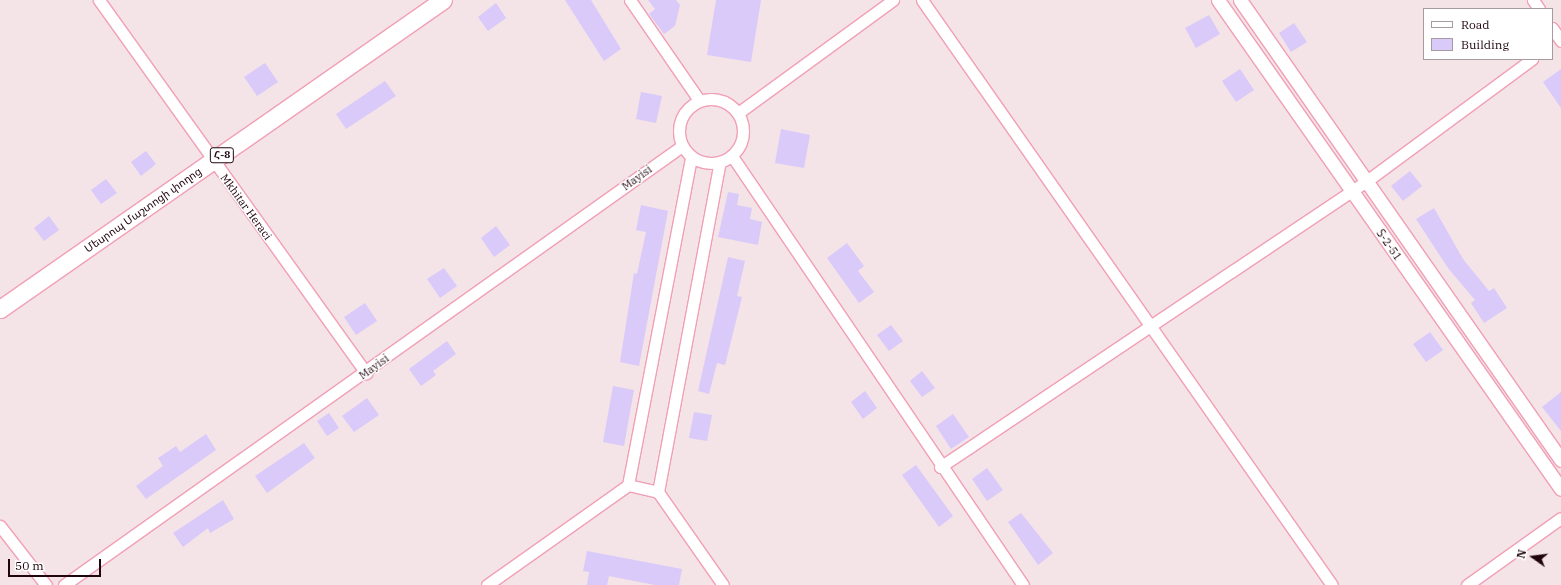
<!DOCTYPE html>
<meta charset="utf-8">
<style>
body{margin:0}
#map{position:relative;width:1561px;height:585px;overflow:hidden;background:#f4e3e7;font-family:"IBM Plex Serif","Noto Sans Armenian",serif}
div>[style]{position:absolute}
[style*='--x']{left:calc(var(--x)*1px);top:calc(var(--y)*1px);width:calc(var(--w)*1px);rotate:calc(var(--a)*1deg)}
.building>*{inset:0;background:#dacaf9}
.roads{filter:drop-shadow(1px 0 #f19fb6) drop-shadow(-1px 0 #f19fb6) drop-shadow(0 1px #f19fb6) drop-shadow(0 -1px #f19fb6)}
.minor>*{height:11px;margin:-5.5px;padding:0 5.5px;transform-origin:5.5px;border-radius:5.5px;background:#fff}
.minor>.ring{margin:-5.5px;padding:0;box-sizing:content-box;background:none;border:11px solid #fff;border-radius:50%}
.tertiary>*{height:13px;margin:-6.5px;padding:0 6.5px;transform-origin:6.5px;border-radius:6.5px;background:#fff}
.primary>*{height:17px;margin:-8.5px;padding:0 8.5px;transform-origin:8.5px;border-radius:8.5px;background:#fff}
span{translate:-50% -50%;white-space:nowrap;text-align:center;line-height:1.15;-webkit-text-stroke:3px #fff;paint-order:stroke}
.shield-label span{padding:1px 3px;background:#fff;border:1px solid;border-radius:3px;-webkit-text-stroke-width:0}
.shield-label{font-size:10px;color:#20050e;font-weight:700}
.street-label{font-size:11px;color:#20050e}
.legend{position:absolute;left:1423px;top:8px;width:130px;height:52px;box-sizing:border-box;background:#fff;border:1px solid #a69b9f;margin:0;padding:5px 7px;list-style:none;font-size:12px;color:#20050e}
.legend li{display:flex;align-items:center;gap:8px;height:20px}
.legend b{width:20px;border:1px solid #a69b9f}
.north{position:absolute;left:1513px;top:537px;width:40px;height:40px;-webkit-text-stroke:3px #fff;paint-order:stroke;rotate:284deg;font-size:11px;font-weight:700;line-height:16px;text-align:center;color:#20050e}
.north::after{content:'';display:block;margin:auto;width:14px;height:18px;background:#20050e;clip-path:polygon(50% 0,100% 100%,50% 72%,0 100%)}
.scale{position:absolute;left:8px;top:559px;width:93px;height:18px;box-sizing:border-box;border:2px solid #20050e;border-top:0;padding-left:5px;font-size:12px;line-height:14px;white-space:nowrap;color:#20050e;-webkit-text-stroke:3px #fff;paint-order:stroke}
</style>
<div id="map">
<div class="building">
<i style="clip-path:polygon(565px 0,591px 0,621px 49px,604px 61px)"></i>
<i style="clip-path:polygon(648px 0,676px 0,680px 5px,675px 26px,664px 34px,649px 14px,655px 9px)"></i>
<i style="clip-path:polygon(716px 0,761px 0,751px 62px,707px 55px)"></i>
<i style="clip-path:polygon(496px 3px,506px 18px,488px 31px,478px 17px)"></i>
<i style="clip-path:polygon(1209px 15px,1220px 34px,1196px 48px,1185px 28px)"></i>
<i style="clip-path:polygon(1294px 23px,1307px 42px,1291px 52px,1279px 33px)"></i>
<i style="clip-path:polygon(265px 63px,278px 82px,257px 96px,244px 77px)"></i>
<i style="clip-path:polygon(1240px 69px,1254px 90px,1236px 102px,1222px 81px)"></i>
<i style="clip-path:polygon(1561px 69px,1561px 108px,1543px 82px)"></i>
<i style="clip-path:polygon(385px 81px,396px 96px,346px 129px,336px 114px)"></i>
<i style="clip-path:polygon(641px 92px,662px 96px,656px 123px,636px 119px)"></i>
<i style="clip-path:polygon(781px 129px,810px 135px,804px 168px,775px 163px)"></i>
<i style="clip-path:polygon(146px 151px,156px 164px,141px 176px,131px 162px)"></i>
<i style="clip-path:polygon(1410px 171px,1422px 186px,1403px 201px,1391px 186px)"></i>
<i style="clip-path:polygon(106px 179px,117px 193px,101px 204px,91px 190px)"></i>
<i style="clip-path:polygon(728px 192px,739px 194px,737px 205px,752px 208px,750px 219px,762px 222px,758px 245px,718px 237px)"></i>
<i style="clip-path:polygon(641px 205px,668px 211px,639px 366px,620px 362px,634px 273px,637px 274px,646px 232px,636px 230px)"></i>
<i style="clip-path:polygon(1434px 208px,1463px 259px,1489px 291px,1494px 288px,1507px 308px,1484px 323px,1471px 303px,1475px 300px,1448px 268px,1416px 219px)"></i>
<i style="clip-path:polygon(49px 216px,59px 230px,44px 241px,34px 228px)"></i>
<i style="clip-path:polygon(496px 226px,510px 245px,494px 257px,481px 238px)"></i>
<i style="clip-path:polygon(847px 243px,864px 266px,858px 271px,874px 292px,859px 303px,827px 258px)"></i>
<i style="clip-path:polygon(728px 257px,745px 261px,737px 296px,742px 297px,725px 365px,717px 363px,709px 394px,698px 391px)"></i>
<i style="clip-path:polygon(444px 268px,457px 286px,440px 298px,427px 279px)"></i>
<i style="clip-path:polygon(365px 303px,377px 321px,356px 335px,344px 317px)"></i>
<i style="clip-path:polygon(891px 325px,903px 341px,889px 351px,877px 335px)"></i>
<i style="clip-path:polygon(1430px 332px,1443px 350px,1426px 362px,1413px 344px)"></i>
<i style="clip-path:polygon(447px 341px,456px 354px,433px 371px,436px 375px,421px 386px,409px 369px)"></i>
<i style="clip-path:polygon(922px 371px,935px 388px,922px 397px,910px 381px)"></i>
<i style="clip-path:polygon(613px 386px,634px 390px,624px 446px,603px 442px)"></i>
<i style="clip-path:polygon(865px 391px,877px 408px,863px 419px,851px 402px)"></i>
<i style="clip-path:polygon(1561px 392px,1561px 431px,1542px 407px)"></i>
<i style="clip-path:polygon(367px 398px,379px 415px,354px 432px,342px 416px)"></i>
<i style="clip-path:polygon(694px 412px,712px 415px,707px 441px,689px 438px)"></i>
<i style="clip-path:polygon(329px 413px,339px 428px,327px 436px,317px 421px)"></i>
<i style="clip-path:polygon(953px 414px,969px 437px,951px 449px,936px 426px)"></i>
<i style="clip-path:polygon(206px 434px,216px 450px,146px 499px,136px 486px,163px 466px,158px 458px,176px 446px,180px 452px)"></i>
<i style="clip-path:polygon(304px 443px,315px 458px,267px 493px,255px 476px)"></i>
<i style="clip-path:polygon(916px 465px,953px 516px,939px 527px,902px 475px)"></i>
<i style="clip-path:polygon(987px 468px,1003px 490px,987px 501px,972px 479px)"></i>
<i style="clip-path:polygon(223px 500px,234px 519px,210px 533px,208px 528px,183px 547px,173px 533px)"></i>
<i style="clip-path:polygon(1021px 513px,1053px 553px,1038px 565px,1008px 522px)"></i>
<i style="clip-path:polygon(587px 551px,682px 569px,679px 585px,655px 585px,609px 576px,607px 585px,587px 585px,589px 572px,583px 571px)"></i>
</div>
<div class="roads">
<div class="minor">
<i style="--x:99;--y:0;--w:459;--a:54.4"></i>
<i style="--x:630;--y:0;--w:121;--a:55.4"></i>
<i style="--x:922;--y:0;--w:714;--a:54.98"></i>
<i style="--x:1533;--y:0;--w:11;--a:56"></i>
<i style="--x:1552;--y:28;--w:16;--a:55"></i>
<i class="ring" style="left:679px;top:99px;width:53px;height:53px"></i>
<i style="--x:738;--y:113;--w:192;--a:-36.1"></i>
<i style="--x:732;--y:156;--w:518;--a:55.85"></i>
<i style="--x:940;--y:467;--w:515;--a:-33.84"></i>
<i style="--x:1368;--y:180;--w:204;--a:-36.4"></i>
<i style="--x:628;--y:485;--w:334;--a:-79.1"></i>
<i style="--x:658;--y:492;--w:336;--a:-79.4"></i>
<i style="--x:0;--y:526;--w:75;--a:52.1"></i>
<i style="--x:64;--y:585;--w:758;--a:-35.39"></i>
<i style="--x:487;--y:585;--w:173;--a:-35.3"></i>
<i style="--x:628;--y:485;--w:31;--a:13"></i>
<i style="--x:658;--y:492;--w:113;--a:55"></i>
<i style="--x:1467;--y:585;--w:115;--a:-35.5"></i>
</div>
<div class="tertiary">
<i style="--x:1218;--y:0;--w:597;--a:54.95"></i>
<i style="--x:1240;--y:0;--w:561;--a:55.09"></i>
</div>
<div class="primary">
<i style="--x:0;--y:309;--w:540;--a:-34.9"></i>
</div>
</div>
<div class="shield-label">
<span style="left:222px;top:155px">Հ-8</span>
</div>
<div class="street-label">
<span style="left:637px;top:178px;rotate:-36deg">Mayisi</span>
<span style="left:246px;top:207px;rotate:54deg">Mkhitar Heraci</span>
<span style="left:143px;top:210px;rotate:-35deg">Մեսրոպ Մաշտոցի փողոց</span>
<span style="left:1389px;top:245px;rotate:55deg">Տ-2-51</span>
<span style="left:374px;top:367px;rotate:-36deg">Mayisi</span>
</div>
<ul class="legend">
<li><b style="height:5px;background:#fff"></b>Road</li>
<li><b style="height:11px;background:#dacaf9"></b>Building</li>
</ul>
<div class="north">N</div>
<div class="scale">50 m</div>
</div>
